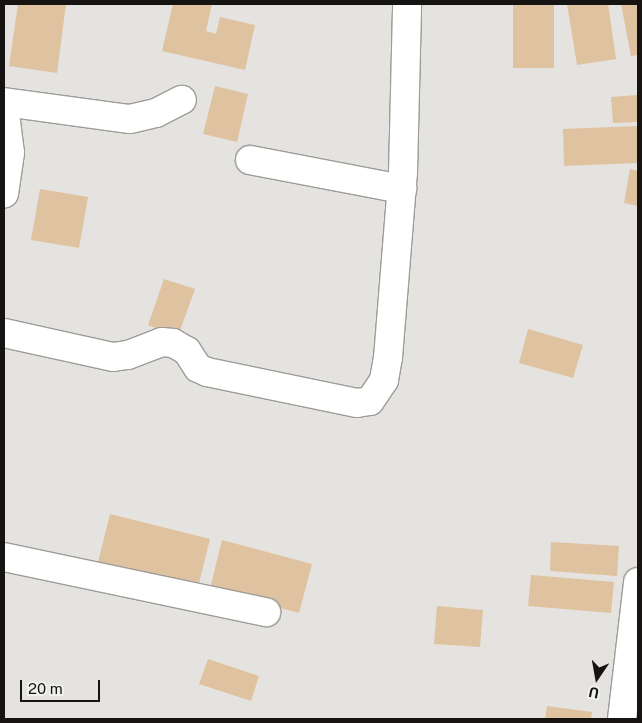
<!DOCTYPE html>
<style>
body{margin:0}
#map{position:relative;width:642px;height:723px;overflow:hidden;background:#e4e3df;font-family:"Public Sans",sans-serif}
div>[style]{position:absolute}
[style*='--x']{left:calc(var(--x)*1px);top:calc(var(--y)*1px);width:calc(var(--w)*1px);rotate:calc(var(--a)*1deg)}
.building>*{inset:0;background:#dfc29f}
.roads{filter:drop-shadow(1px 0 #9d9c98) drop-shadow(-1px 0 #9d9c98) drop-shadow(0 1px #9d9c98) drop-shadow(0 -1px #9d9c98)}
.minor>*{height:28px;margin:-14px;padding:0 14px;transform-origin:14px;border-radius:14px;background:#fff}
span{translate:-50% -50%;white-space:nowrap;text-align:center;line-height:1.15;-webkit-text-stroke:5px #f1f1ec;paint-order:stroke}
.frame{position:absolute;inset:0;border:5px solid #151413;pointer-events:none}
.north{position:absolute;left:572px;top:653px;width:50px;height:50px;-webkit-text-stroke:4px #f1f1ec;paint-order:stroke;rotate:192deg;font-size:14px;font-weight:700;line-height:20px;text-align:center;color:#151413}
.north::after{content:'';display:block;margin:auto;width:18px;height:22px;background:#151413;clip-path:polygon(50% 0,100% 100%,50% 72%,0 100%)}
.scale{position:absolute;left:20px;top:680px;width:80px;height:22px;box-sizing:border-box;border:2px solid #151413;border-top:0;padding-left:6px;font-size:15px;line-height:18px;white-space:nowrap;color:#151413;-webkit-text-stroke:4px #f1f1ec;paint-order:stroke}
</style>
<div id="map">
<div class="building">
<i style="clip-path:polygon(18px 4px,66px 4px,57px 73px,9px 66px)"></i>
<i style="clip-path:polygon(173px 4px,212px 4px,206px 31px,216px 34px,220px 17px,255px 25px,245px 70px,162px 51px)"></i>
<i style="clip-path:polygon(513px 4px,554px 4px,554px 68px,513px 68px)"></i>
<i style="clip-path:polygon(567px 4px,608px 4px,616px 59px,577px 65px)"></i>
<i style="clip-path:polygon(621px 4px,638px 4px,638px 55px,631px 56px)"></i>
<i style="clip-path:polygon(215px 86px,248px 94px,237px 142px,203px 134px)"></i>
<i style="clip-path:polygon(638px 95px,638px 122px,613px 123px,611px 97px)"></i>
<i style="clip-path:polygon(638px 126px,638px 163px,564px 166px,563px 129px)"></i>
<i style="clip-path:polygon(630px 169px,638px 171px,638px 206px,624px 203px)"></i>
<i style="clip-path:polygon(40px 189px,88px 197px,79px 248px,31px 240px)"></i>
<i style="clip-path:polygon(164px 279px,195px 289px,178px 336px,148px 325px)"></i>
<i style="clip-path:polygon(528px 329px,583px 345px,573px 378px,519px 363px)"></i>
<i style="clip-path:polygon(110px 514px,210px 539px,198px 587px,98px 562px)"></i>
<i style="clip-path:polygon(222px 540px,312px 564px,299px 613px,210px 589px)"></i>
<i style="clip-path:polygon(551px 542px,619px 546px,617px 576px,550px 571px)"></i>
<i style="clip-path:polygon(531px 575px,614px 582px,611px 613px,528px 606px)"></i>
<i style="clip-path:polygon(437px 606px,483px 610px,480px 647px,434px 644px)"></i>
<i style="clip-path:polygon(208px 659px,259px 676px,251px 701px,199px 684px)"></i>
<i style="clip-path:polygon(547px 706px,592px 712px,591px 719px,545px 719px)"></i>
</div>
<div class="roads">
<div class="minor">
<i style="--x:4;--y:102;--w:127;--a:7.7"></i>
<i style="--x:130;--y:119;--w:27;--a:-13"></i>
<i style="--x:156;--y:113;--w:29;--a:-27"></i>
<i style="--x:4;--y:106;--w:47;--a:82.7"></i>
<i style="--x:10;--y:153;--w:41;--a:98.3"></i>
<i style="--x:250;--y:160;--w:155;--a:10.8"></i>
<i style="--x:4;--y:333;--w:112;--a:12.4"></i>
<i style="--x:113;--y:357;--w:15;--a:-8"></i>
<i style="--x:128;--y:355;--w:36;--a:-21"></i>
<i style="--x:162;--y:342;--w:11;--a:5"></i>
<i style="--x:173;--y:343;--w:16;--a:30"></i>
<i style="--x:187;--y:351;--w:20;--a:57"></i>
<i style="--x:198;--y:368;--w:10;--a:24"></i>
<i style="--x:207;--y:372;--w:153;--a:11.7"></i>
<i style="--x:357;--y:403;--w:13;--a:-9"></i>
<i style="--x:370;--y:401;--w:25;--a:-56"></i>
<i style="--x:384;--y:380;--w:22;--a:-80"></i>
<i style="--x:388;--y:358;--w:186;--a:-85.4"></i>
<i style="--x:403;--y:173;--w:169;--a:-88.6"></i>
<i style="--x:4;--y:557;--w:268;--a:11.9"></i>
<i style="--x:622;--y:719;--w:138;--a:-83.3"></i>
</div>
</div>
<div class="frame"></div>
<div class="north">U</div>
<div class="scale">20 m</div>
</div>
